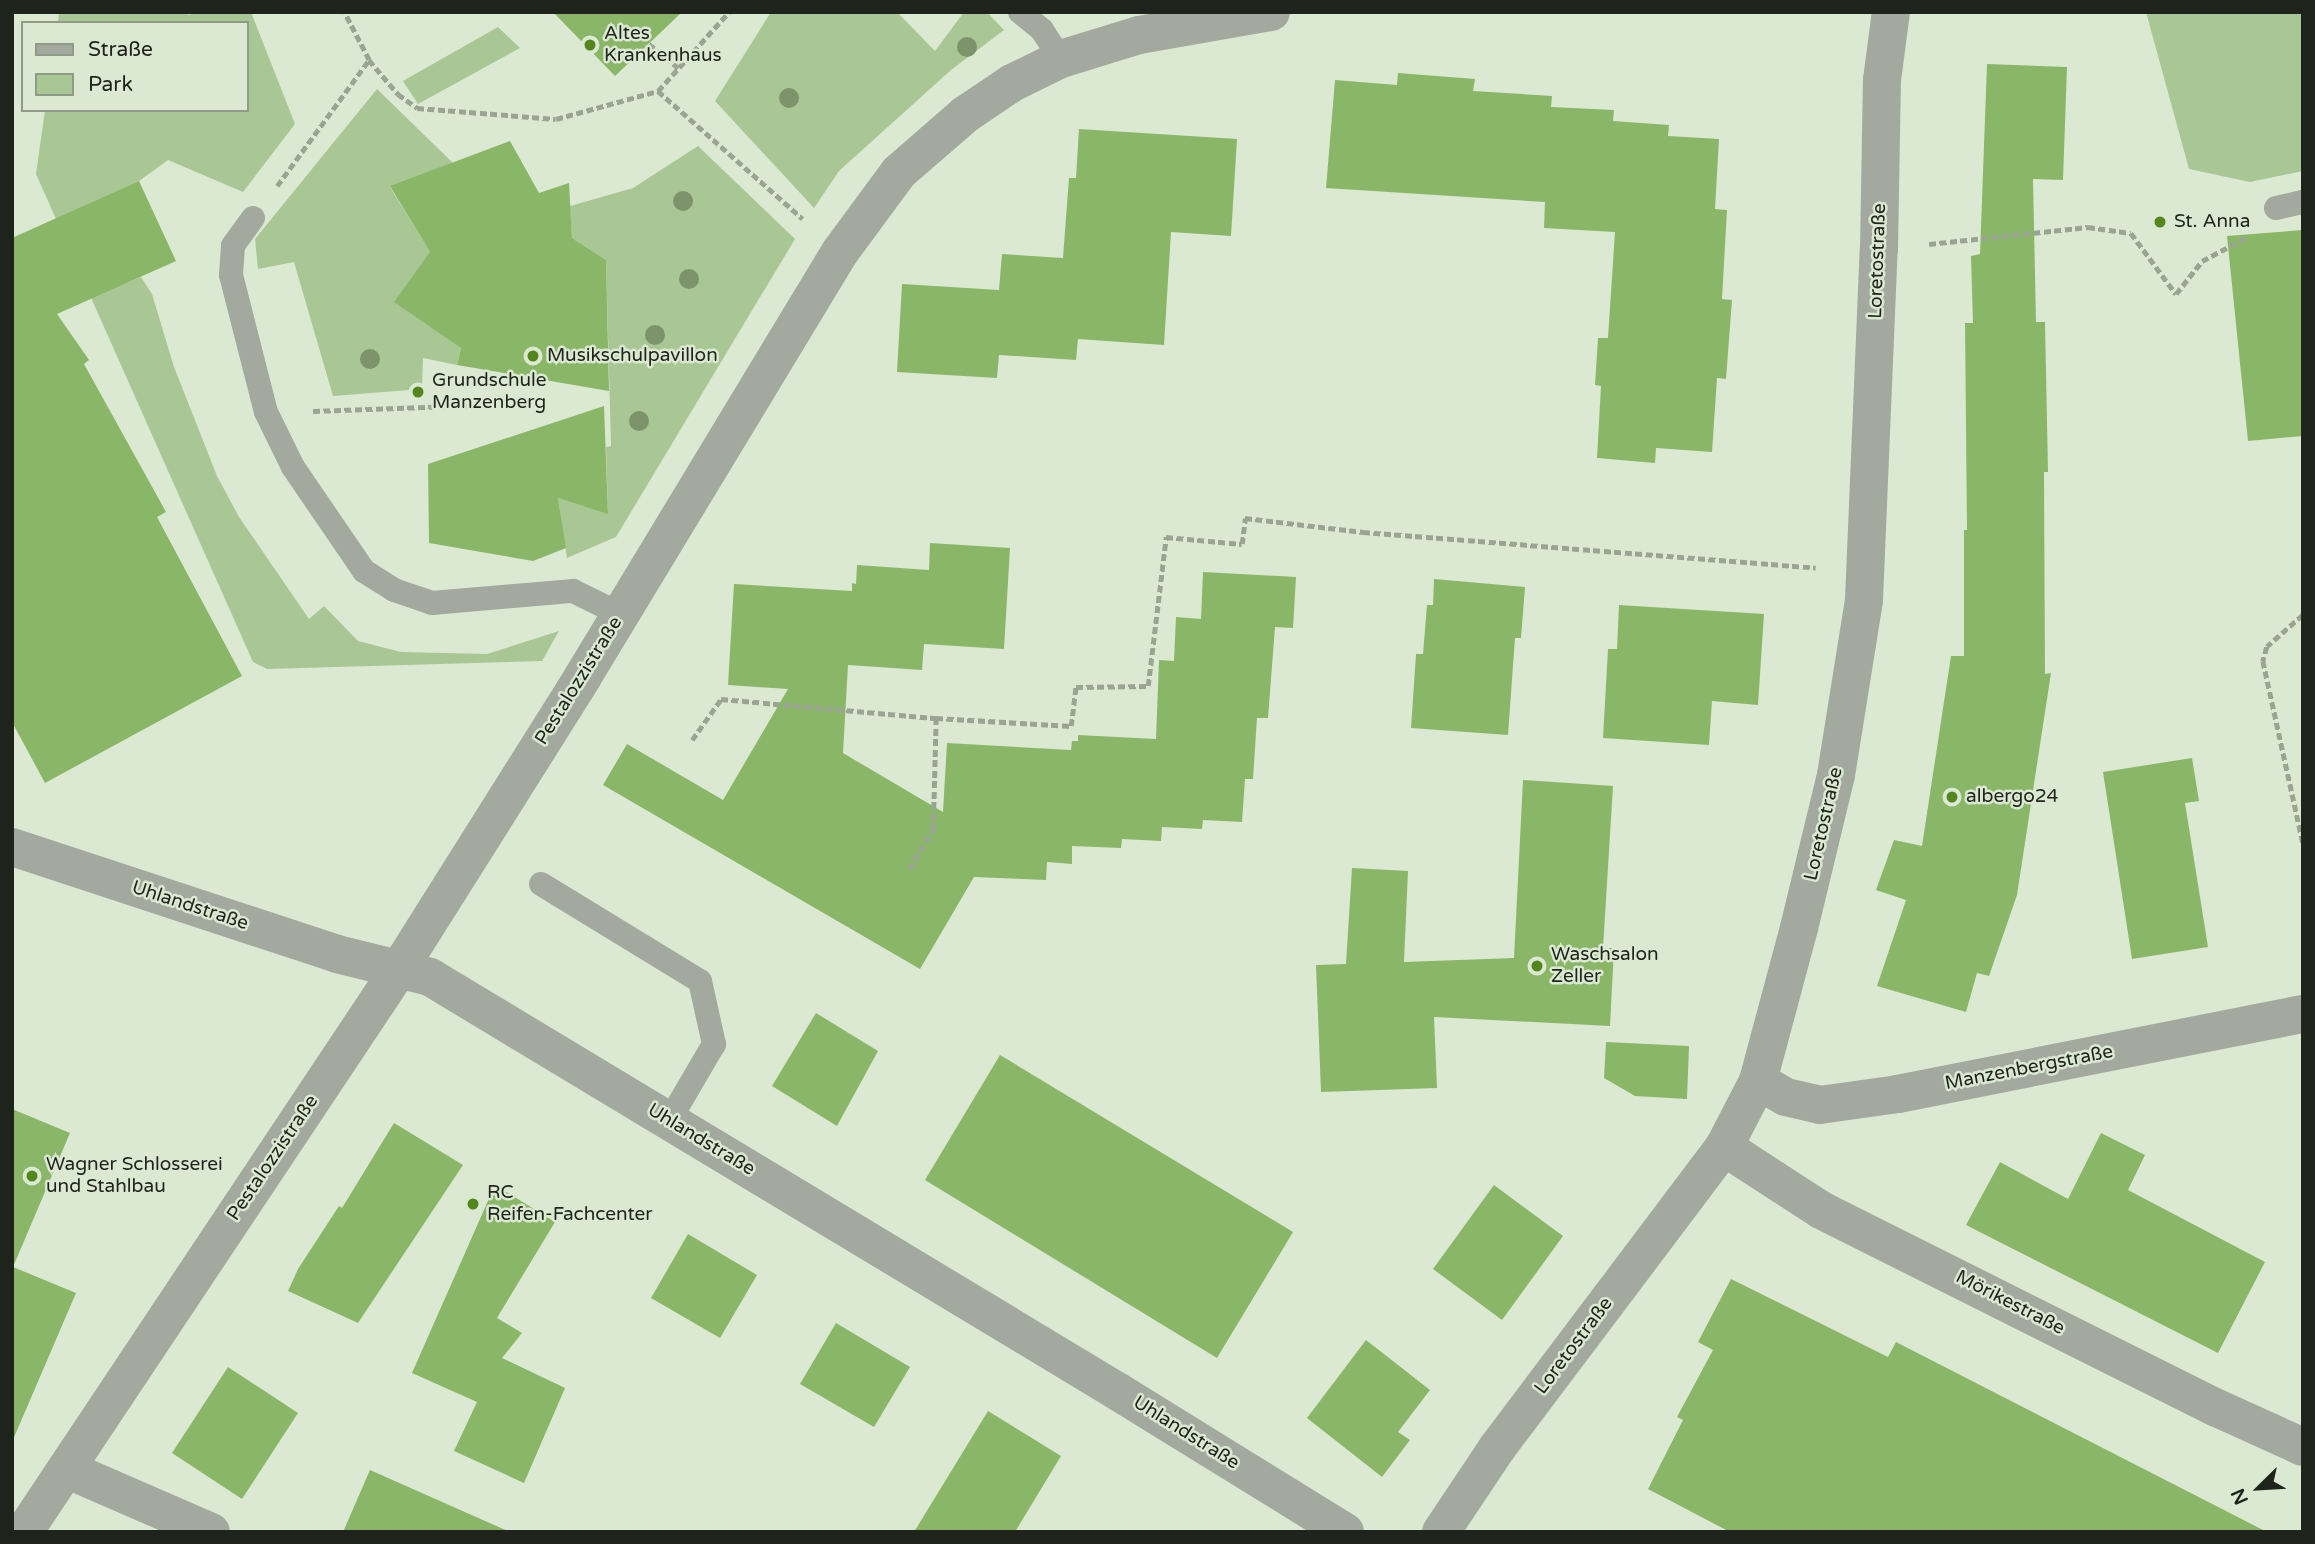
<!DOCTYPE html>
<meta charset="utf-8">
<style>
body{margin:0}
#map{position:relative;width:2315px;height:1544px;overflow:hidden;background:#dbe9d2;font-family:"Varela Round",sans-serif}
div>[style]{position:absolute}
[style*='--x']{left:calc(var(--x)*1px);top:calc(var(--y)*1px);width:calc(var(--w)*1px);rotate:calc(var(--a)*1deg)}
.green>*{inset:0;background:#a9c794}
.building>*{inset:0;background:#8ab668}
.path>*{height:4.5px;margin-top:-2.25px;transform-origin:0;background:repeating-linear-gradient(90deg,#9aa493 0 7px,transparent 0 10.5px)}
.lane>*{height:24px;margin:-12px;padding:0 12px;transform-origin:12px;border-radius:12px;background:#a3a99f}
.street>*{height:38px;margin:-19px;padding:0 19px;transform-origin:19px;border-radius:19px;background:#a3a99f}
.trees>*{width:20px;height:20px;margin:-10px;border-radius:50%;background:#7d936b}
.dots>*{width:19px;height:19px;translate:-50% -50%;box-sizing:border-box;border:4px solid #dbe9d2;border-radius:50%}
span{translate:-50% -50%;white-space:nowrap;text-align:center;line-height:1.15;-webkit-text-stroke:5px #dbe9d2;paint-order:stroke}
.poi-label{font-size:19px;color:#1e231b}
.left{translate:0 -50%;text-align:left}
.street-label{font-size:19px;color:#1e231b}
.frame{position:absolute;inset:0;border:14px solid #1e231b;pointer-events:none}
.legend{position:absolute;left:21px;top:21px;width:228px;height:91px;box-sizing:border-box;background:#dbe9d2;border:2px solid #8f9a89;margin:0;padding:9px 12px;list-style:none;font-size:21px;color:#1e231b}
.legend li{display:flex;align-items:center;gap:14px;height:35px}
.legend b{width:35px;border:2px solid #8f9a89}
.north{position:absolute;left:2224px;top:1453px;width:70px;height:70px;-webkit-text-stroke:5px #dbe9d2;paint-order:stroke;rotate:246deg;font-size:19px;font-weight:700;line-height:28px;text-align:center;color:#1e231b}
.north::after{content:'';display:block;margin:auto;width:24px;height:32px;background:#1e231b;clip-path:polygon(50% 0,100% 100%,50% 72%,0 100%)}
</style>
<div id="map">
<div class="green">
<i style="clip-path:polygon(59px 12px,187px 12px,188px 15px,196px 12px,251px 12px,295px 124px,243px 192px,168px 160px,139px 181px,82px 207px,119px 286px,141px 277px,152px 294px,174px 367px,217px 476px,239px 517px,309px 619px,324px 606px,358px 641px,401px 652px,487px 654px,559px 631px,542px 661px,267px 669px,253px 662px,36px 174px,45px 110px,247px 110px,247px 23px,58px 23px)"></i>
<i style="clip-path:polygon(771px 12px,897px 12px,935px 51px,964px 12px,987px 12px,1004px 30px,951px 70px,839px 171px,814px 208px,715px 101px)"></i>
<i style="clip-path:polygon(2146px 12px,2303px 12px,2303px 171px,2250px 182px,2189px 169px)"></i>
<i style="clip-path:polygon(498px 27px,520px 48px,418px 104px,403px 81px)"></i>
<i style="clip-path:polygon(377px 89px,453px 163px,390px 187px,430px 252px,461px 348px,457px 365px,423px 358px,422px 389px,333px 396px,294px 262px,258px 269px,255px 239px)"></i>
<i style="clip-path:polygon(698px 146px,795px 239px,616px 537px,567px 558px,558px 498px,608px 513px,606px 447px,611px 446px,606px 260px,572px 238px,570px 206px,633px 188px)"></i>
</div>
<div class="building">
<i style="clip-path:polygon(553px 12px,682px 12px,615px 76px)"></i>
<i style="clip-path:polygon(1987px 64px,2067px 67px,2063px 180px,2033px 179px,2036px 322px,2045px 322px,2048px 472px,2044px 472px,2045px 674px,2051px 673px,2017px 895px,1989px 976px,1977px 973px,1966px 1012px,1877px 986px,1906px 900px,1876px 890px,1894px 840px,1922px 846px,1951px 656px,1964px 656px,1964px 530px,1967px 530px,1965px 323px,1973px 323px,1971px 256px,1980px 254px)"></i>
<i style="clip-path:polygon(1398px 73px,1475px 79px,1473px 91px,1552px 96px,1551px 107px,1614px 110px,1613px 121px,1669px 125px,1668px 136px,1719px 139px,1715px 209px,1727px 210px,1722px 299px,1732px 300px,1726px 379px,1717px 378px,1712px 452px,1656px 448px,1655px 463px,1597px 458px,1601px 386px,1595px 385px,1598px 338px,1608px 338px,1615px 232px,1544px 228px,1545px 202px,1326px 188px,1335px 80px,1397px 85px)"></i>
<i style="clip-path:polygon(1079px 129px,1237px 139px,1231px 236px,1171px 232px,1164px 345px,1078px 339px,1076px 360px,999px 355px,997px 378px,897px 372px,902px 284px,999px 290px,1002px 254px,1063px 258px,1069px 178px,1076px 178px)"></i>
<i style="clip-path:polygon(510px 141px,539px 193px,569px 183px,572px 238px,606px 260px,609px 391px,457px 365px,461px 348px,394px 302px,430px 252px,390px 186px)"></i>
<i style="clip-path:polygon(139px 181px,176px 261px,57px 314px,89px 360px,84px 364px,166px 512px,157px 517px,242px 676px,45px 783px,12px 722px,12px 238px)"></i>
<i style="clip-path:polygon(2303px 230px,2303px 436px,2248px 441px,2227px 236px)"></i>
<i style="clip-path:polygon(604px 406px,608px 514px,558px 498px,566px 548px,533px 561px,429px 543px,428px 464px)"></i>
<i style="clip-path:polygon(930px 543px,1010px 548px,1004px 649px,924px 644px,922px 670px,848px 665px,843px 753px,943px 812px,947px 743px,1071px 750px,1072px 741px,1078px 741px,1078px 735px,1156px 739px,1159px 660px,1174px 661px,1176px 617px,1201px 619px,1203px 572px,1296px 577px,1293px 628px,1275px 627px,1268px 718px,1257px 718px,1253px 779px,1245px 779px,1242px 822px,1203px 820px,1202px 829px,1162px 827px,1161px 841px,1122px 839px,1121px 848px,1072px 846px,1072px 864px,1047px 862px,1046px 880px,974px 877px,920px 969px,603px 785px,627px 744px,723px 800px,788px 689px,728px 685px,734px 584px,852px 591px,852px 583px,856px 584px,857px 565px,929px 570px)"></i>
<i style="clip-path:polygon(1434px 579px,1525px 587px,1521px 638px,1515px 638px,1508px 735px,1411px 728px,1416px 654px,1423px 654px,1427px 605px,1433px 605px)"></i>
<i style="clip-path:polygon(1619px 605px,1764px 614px,1758px 705px,1712px 701px,1709px 745px,1603px 738px,1608px 649px,1617px 649px)"></i>
<i style="clip-path:polygon(2192px 758px,2199px 801px,2185px 803px,2208px 947px,2132px 959px,2103px 772px)"></i>
<i style="clip-path:polygon(1523px 780px,1613px 786px,1603px 948px,1614px 948px,1610px 1026px,1434px 1017px,1437px 1088px,1321px 1092px,1316px 965px,1346px 964px,1352px 868px,1408px 871px,1404px 962px,1514px 958px)"></i>
<i style="clip-path:polygon(816px 1013px,878px 1051px,837px 1126px,772px 1086px)"></i>
<i style="clip-path:polygon(1606px 1042px,1689px 1046px,1687px 1099px,1635px 1096px,1604px 1078px)"></i>
<i style="clip-path:polygon(1000px 1055px,1293px 1232px,1217px 1358px,925px 1180px)"></i>
<i style="clip-path:polygon(12px 1109px,70px 1133px,13px 1267px,76px 1293px,12px 1442px)"></i>
<i style="clip-path:polygon(394px 1123px,463px 1165px,358px 1323px,288px 1291px,298px 1269px,339px 1206px,342px 1208px)"></i>
<i style="clip-path:polygon(2101px 1133px,2145px 1155px,2128px 1190px,2265px 1262px,2218px 1353px,1966px 1225px,2000px 1162px,2068px 1199px)"></i>
<i style="clip-path:polygon(495px 1185px,555px 1222px,497px 1318px,522px 1333px,502px 1358px,565px 1388px,524px 1483px,454px 1451px,477px 1402px,412px 1373px)"></i>
<i style="clip-path:polygon(1494px 1185px,1563px 1236px,1502px 1320px,1433px 1269px)"></i>
<i style="clip-path:polygon(688px 1234px,757px 1275px,720px 1338px,651px 1298px)"></i>
<i style="clip-path:polygon(1731px 1279px,1888px 1357px,1896px 1342px,2267px 1532px,1730px 1532px,1648px 1489px,1683px 1420px,1677px 1417px,1713px 1350px,1698px 1342px)"></i>
<i style="clip-path:polygon(836px 1323px,910px 1367px,874px 1427px,800px 1384px)"></i>
<i style="clip-path:polygon(1366px 1340px,1430px 1390px,1398px 1432px,1410px 1440px,1382px 1477px,1307px 1418px)"></i>
<i style="clip-path:polygon(228px 1367px,298px 1413px,242px 1499px,172px 1453px)"></i>
<i style="clip-path:polygon(988px 1411px,1061px 1456px,1015px 1532px,914px 1532px)"></i>
<i style="clip-path:polygon(370px 1470px,510px 1532px,343px 1532px)"></i>
</div>
<div class="path">
<i style="--x:649;--y:44;--w:38;--a:39"></i>
<i style="--x:369;--y:60;--w:45;--a:49.5"></i>
<i style="--x:398;--y:94;--w:24;--a:36"></i>
<i style="--x:417;--y:108;--w:139;--a:4.5"></i>
<i style="--x:556;--y:119;--w:106;--a:-15.4"></i>
<i style="--x:658;--y:91;--w:193;--a:41.4"></i>
<i style="--x:658;--y:91;--w:106;--a:-48.1"></i>
<i style="--x:277;--y:186;--w:156;--a:-53.9"></i>
<i style="--x:369;--y:60;--w:54;--a:-117.5"></i>
<i style="--x:1929;--y:244;--w:160;--a:-6.1"></i>
<i style="--x:2088;--y:227;--w:43;--a:7.9"></i>
<i style="--x:2131;--y:233;--w:76;--a:53.6"></i>
<i style="--x:2176;--y:294;--w:42;--a:-51.8"></i>
<i style="--x:2202;--y:261;--w:51;--a:-28.1"></i>
<i style="--x:313;--y:411;--w:224;--a:-2"></i>
<i style="--x:2303;--y:615;--w:48;--a:138.4"></i>
<i style="--x:2267;--y:647;--w:15;--a:106"></i>
<i style="--x:2263;--y:661;--w:186;--a:77.6"></i>
<i style="--x:692;--y:740;--w:50;--a:-54.7"></i>
<i style="--x:721;--y:699;--w:216;--a:5.1"></i>
<i style="--x:936;--y:718;--w:135;--a:3.4"></i>
<i style="--x:1071;--y:726;--w:39;--a:-83"></i>
<i style="--x:1076;--y:687;--w:72;--a:-0.8"></i>
<i style="--x:1148;--y:686;--w:150;--a:-83.1"></i>
<i style="--x:1166;--y:537;--w:76;--a:5.3"></i>
<i style="--x:1242;--y:544;--w:26;--a:-83"></i>
<i style="--x:1245;--y:518;--w:119;--a:6.8"></i>
<i style="--x:1363;--y:532;--w:454;--a:4.5"></i>
<i style="--x:909;--y:869;--w:46;--a:-58.4"></i>
<i style="--x:933;--y:830;--w:111;--a:-88.5"></i>
</div>
<div class="lane">
<i style="--x:1020;--y:12;--w:28;--a:39"></i>
<i style="--x:1042;--y:30;--w:35;--a:57"></i>
<i style="--x:2276;--y:208;--w:28;--a:-13"></i>
<i style="--x:253;--y:218;--w:34;--a:126"></i>
<i style="--x:233;--y:246;--w:29;--a:94"></i>
<i style="--x:231;--y:275;--w:141;--a:75.7"></i>
<i style="--x:266;--y:412;--w:61;--a:63.9"></i>
<i style="--x:293;--y:467;--w:126;--a:55.7"></i>
<i style="--x:364;--y:571;--w:36;--a:32"></i>
<i style="--x:394;--y:590;--w:40;--a:18.9"></i>
<i style="--x:432;--y:603;--w:142;--a:-4.9"></i>
<i style="--x:573;--y:591;--w:52;--a:26.1"></i>
<i style="--x:541;--y:884;--w:186;--a:31.4"></i>
<i style="--x:700;--y:981;--w:65;--a:77.5"></i>
<i style="--x:714;--y:1044;--w:89;--a:120.3"></i>
</div>
<div class="street">
<i style="--x:12;--y:847;--w:342;--a:18.2"></i>
<i style="--x:337;--y:954;--w:96;--a:13.9"></i>
<i style="--x:430;--y:977;--w:802;--a:31.07"></i>
<i style="--x:1117;--y:1391;--w:268;--a:31.7"></i>
<i style="--x:1758;--y:1081;--w:32;--a:30"></i>
<i style="--x:1786;--y:1097;--w:35;--a:13"></i>
<i style="--x:1820;--y:1105;--w:79;--a:-8"></i>
<i style="--x:1898;--y:1094;--w:413;--a:-11.2"></i>
<i style="--x:1724;--y:1147;--w:116;--a:33"></i>
<i style="--x:1821;--y:1210;--w:443;--a:26.6"></i>
<i style="--x:2217;--y:1408;--w:94;--a:24.4"></i>
<i style="--x:66;--y:1469;--w:158;--a:23.5"></i>
<i style="--x:24;--y:1532;--w:676;--a:-56.33"></i>
<i style="--x:399;--y:969;--w:344;--a:-57.8"></i>
<i style="--x:582;--y:678;--w:498;--a:-58.8"></i>
<i style="--x:840;--y:252;--w:99;--a:-53.6"></i>
<i style="--x:899;--y:172;--w:89;--a:-40.9"></i>
<i style="--x:966;--y:114;--w:55;--a:-34"></i>
<i style="--x:1012;--y:83;--w:55;--a:-26.1"></i>
<i style="--x:1061;--y:59;--w:82;--a:-17.1"></i>
<i style="--x:1139;--y:35;--w:134;--a:-9.9"></i>
<i style="--x:1441;--y:1532;--w:101;--a:-56.3"></i>
<i style="--x:1497;--y:1448;--w:377;--a:-53"></i>
<i style="--x:1724;--y:1147;--w:74;--a:-62.7"></i>
<i style="--x:1758;--y:1081;--w:158;--a:-75"></i>
<i style="--x:1799;--y:928;--w:157;--a:-76.4"></i>
<i style="--x:1836;--y:775;--w:177;--a:-80.9"></i>
<i style="--x:1864;--y:600;--w:351;--a:-87.6"></i>
<i style="--x:1879;--y:249;--w:169;--a:-89"></i>
<i style="--x:1882;--y:80;--w:69;--a:-82.5"></i>
</div>
<div class="trees">
<i style="left:967px;top:47px"></i>
<i style="left:789px;top:98px"></i>
<i style="left:683px;top:201px"></i>
<i style="left:689px;top:279px"></i>
<i style="left:655px;top:335px"></i>
<i style="left:370px;top:359px"></i>
<i style="left:639px;top:421px"></i>
</div>
<div class="dots">
<i style="left:590px;top:45px;background:#53871e"></i>
<i style="left:2160px;top:222px;background:#53871e"></i>
<i style="left:533px;top:356px;background:#53871e"></i>
<i style="left:418px;top:392px;background:#53871e"></i>
<i style="left:1952px;top:797px;background:#53871e"></i>
<i style="left:1537px;top:966px;background:#53871e"></i>
<i style="left:32px;top:1176px;background:#53871e"></i>
<i style="left:473px;top:1204px;background:#53871e"></i>
</div>
<div class="poi-label">
<span class="left" style="left:604px;top:45px">Altes<br>Krankenhaus</span>
<span class="left" style="left:2174px;top:222px">St. Anna</span>
<span class="left" style="left:547px;top:356px">Musikschulpavillon</span>
<span class="left" style="left:432px;top:392px">Grundschule<br>Manzenberg</span>
<span class="left" style="left:1966px;top:797px">albergo24</span>
<span class="left" style="left:1551px;top:966px">Waschsalon<br>Zeller</span>
<span class="left" style="left:46px;top:1176px">Wagner Schlosserei<br>und Stahlbau</span>
<span class="left" style="left:487px;top:1204px">RC<br>Reifen-Fachcenter</span>
</div>
<div class="street-label">
<span style="left:1878px;top:261px;rotate:-88deg">Loretostraße</span>
<span style="left:579px;top:681px;rotate:-58deg">Pestalozzistraße</span>
<span style="left:1824px;top:824px;rotate:-77deg">Loretostraße</span>
<span style="left:190px;top:906px;rotate:18deg">Uhlandstraße</span>
<span style="left:2029px;top:1068px;rotate:-11deg">Manzenbergstraße</span>
<span style="left:701px;top:1140px;rotate:31deg">Uhlandstraße</span>
<span style="left:273px;top:1158px;rotate:-56deg">Pestalozzistraße</span>
<span style="left:2010px;top:1303px;rotate:27deg">Mörikestraße</span>
<span style="left:1574px;top:1346px;rotate:-53deg">Loretostraße</span>
<span style="left:1186px;top:1433px;rotate:32deg">Uhlandstraße</span>
</div>
<div class="frame"></div>
<ul class="legend">
<li><b style="height:9px;background:#a3a99f"></b>Straße</li>
<li><b style="height:19px;background:#a9c794"></b>Park</li>
</ul>
<div class="north">N</div>
</div>
